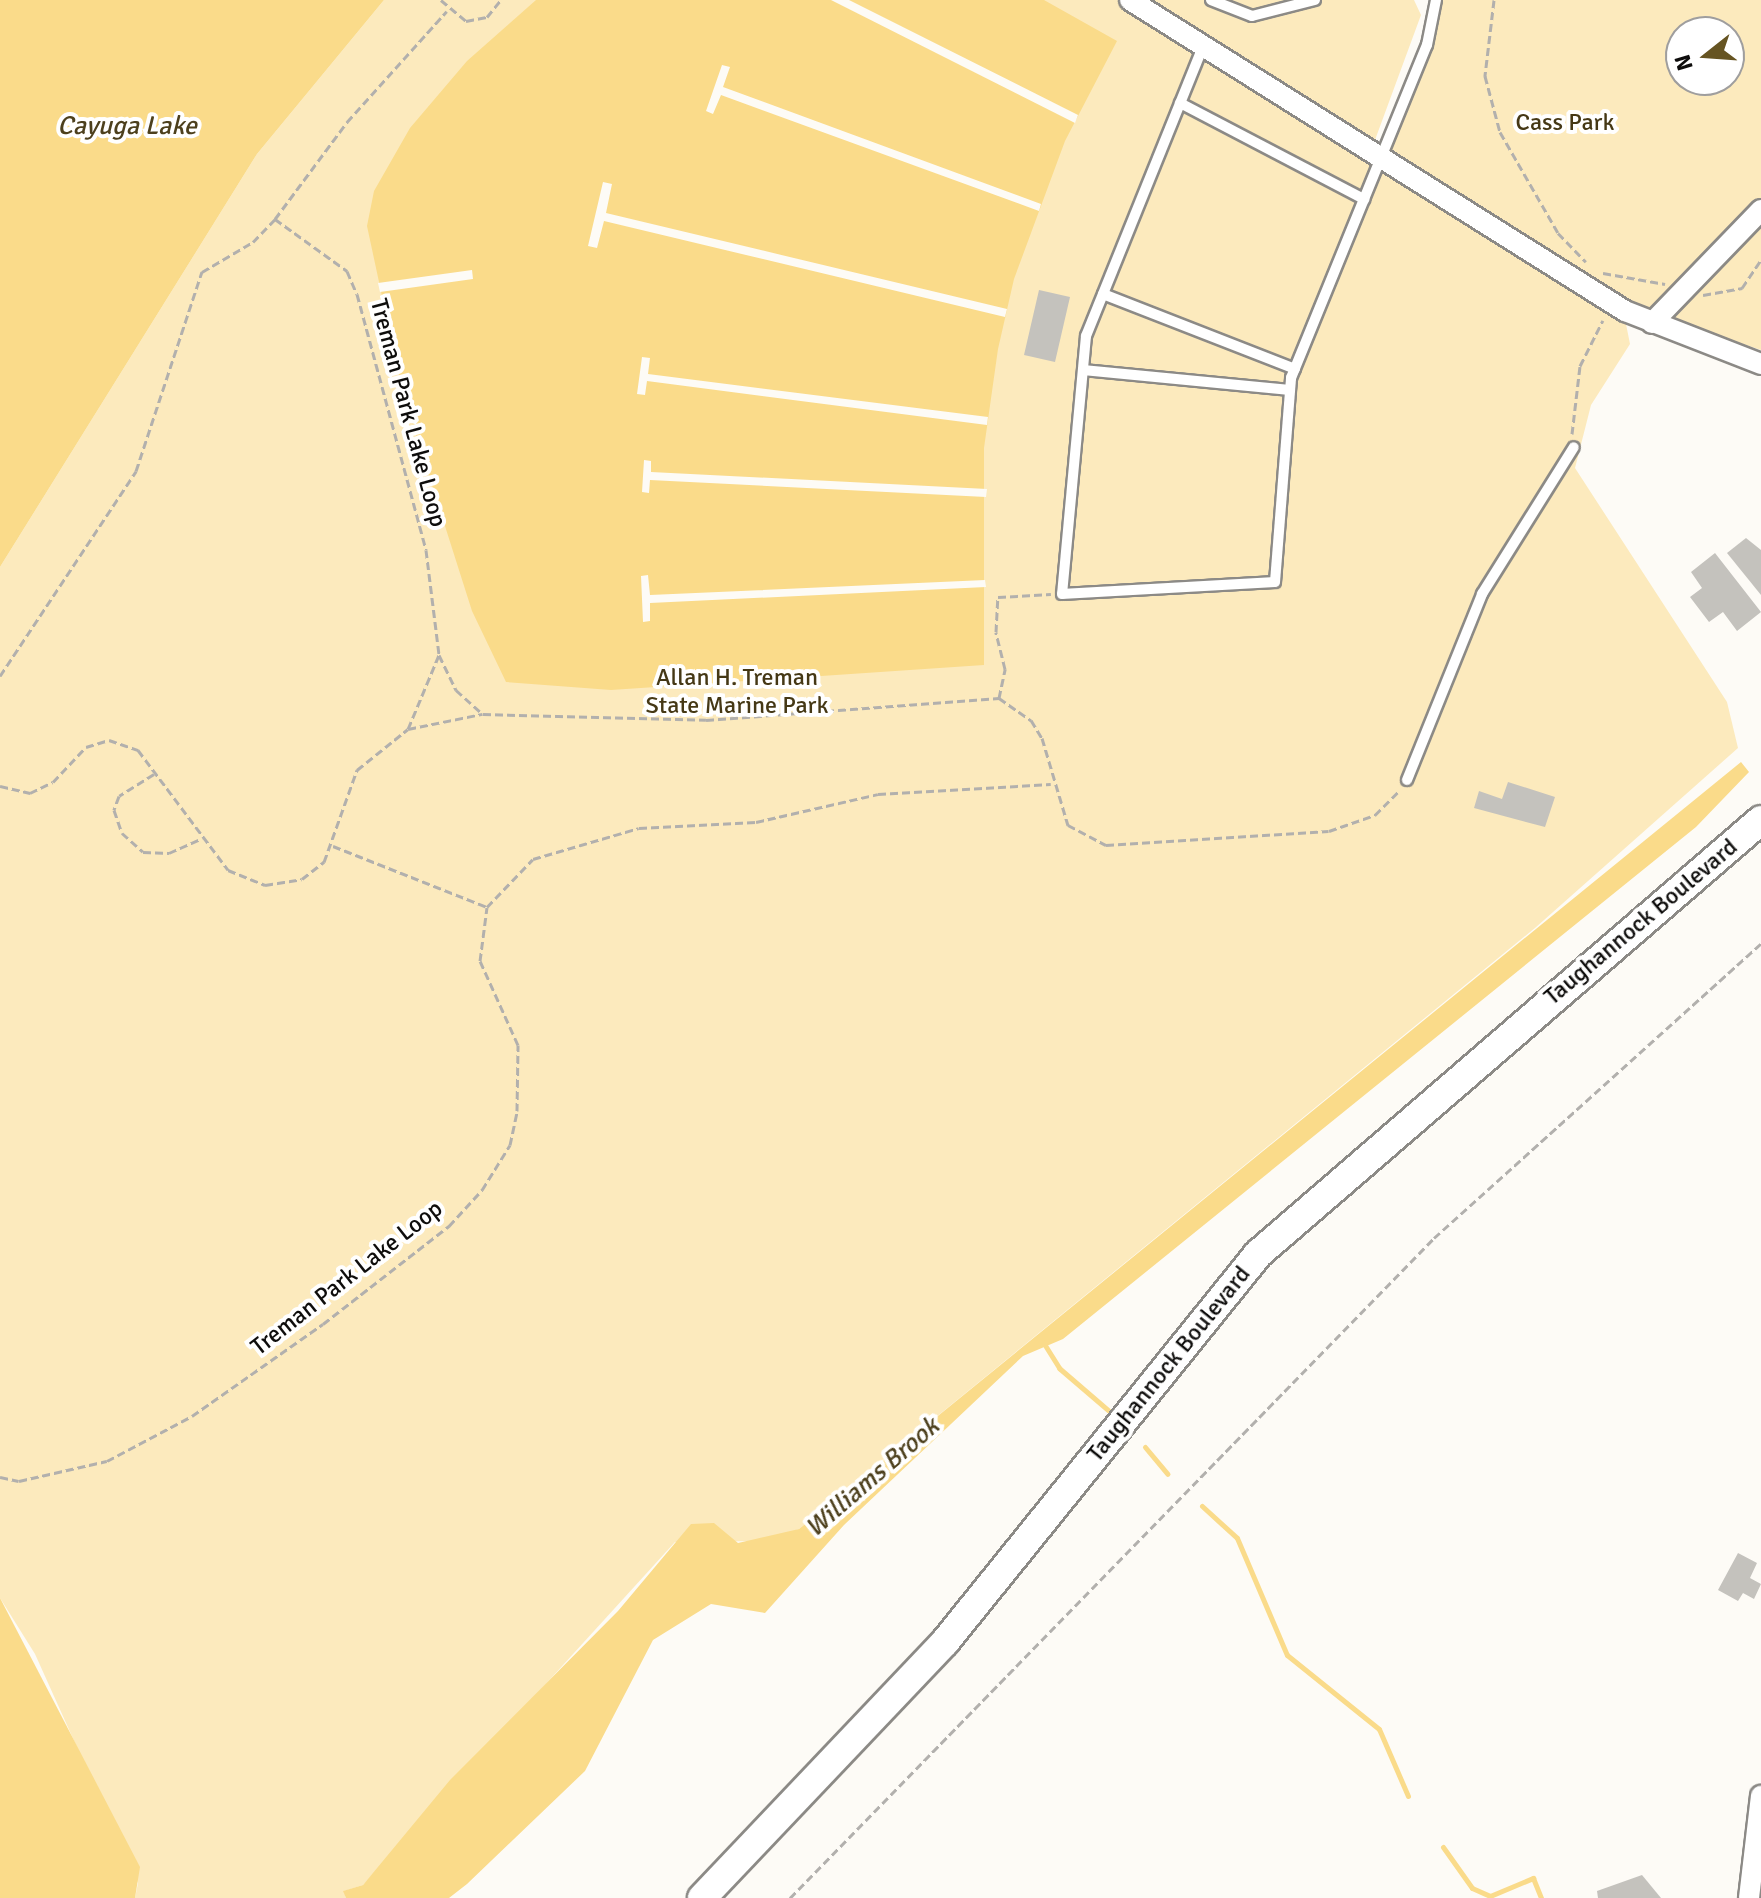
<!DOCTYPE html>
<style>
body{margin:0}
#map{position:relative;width:1761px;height:1898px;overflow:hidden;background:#fdfbf6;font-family:Signika,sans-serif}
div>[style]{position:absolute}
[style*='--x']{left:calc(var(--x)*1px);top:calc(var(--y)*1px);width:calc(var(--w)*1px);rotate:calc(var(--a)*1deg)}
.green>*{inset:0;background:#fceabd}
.water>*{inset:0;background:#fadb8a}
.pier>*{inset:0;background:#fdfbf6}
.stream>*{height:5px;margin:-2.5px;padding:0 2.5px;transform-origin:2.5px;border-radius:2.5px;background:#fadb8a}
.building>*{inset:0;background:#c4c2bd}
.path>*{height:3px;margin-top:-1.5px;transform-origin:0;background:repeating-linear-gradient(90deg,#b2b0ad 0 8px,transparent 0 12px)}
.roads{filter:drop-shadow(2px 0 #8c8a86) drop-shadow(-2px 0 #8c8a86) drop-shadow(0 2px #8c8a86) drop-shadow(0 -2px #8c8a86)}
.lane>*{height:10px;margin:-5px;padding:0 5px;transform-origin:5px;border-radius:5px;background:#fff}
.street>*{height:20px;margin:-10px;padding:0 10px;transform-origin:10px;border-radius:10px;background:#fff}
.secondary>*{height:28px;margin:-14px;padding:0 14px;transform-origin:14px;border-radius:14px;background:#fff}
span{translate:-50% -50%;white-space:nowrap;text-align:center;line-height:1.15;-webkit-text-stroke:8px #fff;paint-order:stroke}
.park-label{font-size:24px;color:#453815}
.street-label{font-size:24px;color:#0e0d0c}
.water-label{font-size:26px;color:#4d401d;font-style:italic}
.north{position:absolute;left:1665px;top:16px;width:80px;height:80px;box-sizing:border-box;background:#fff;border:2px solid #9f9e9e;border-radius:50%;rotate:253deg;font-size:22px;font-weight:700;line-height:32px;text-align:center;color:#0e0d0c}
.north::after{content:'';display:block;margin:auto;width:28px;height:36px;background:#665422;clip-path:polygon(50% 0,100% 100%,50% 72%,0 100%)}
</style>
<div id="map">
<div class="green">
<i style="clip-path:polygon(384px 0,1414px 0,1421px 15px,1368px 159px,1626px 324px,1630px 344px,1591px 405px,1575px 468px,1727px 702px,1738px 748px,1535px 928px,799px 1529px,765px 1541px,675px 1542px,363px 1885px,344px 1891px,346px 1898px,135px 1898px,138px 1883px,35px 1654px,0 1598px,0 567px,257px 154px)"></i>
<i style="clip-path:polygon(evenodd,1434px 0,1761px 0,1761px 350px,1635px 308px,1383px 153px,1434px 0,1681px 32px,1729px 32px,1729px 80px,1681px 80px,1681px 32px)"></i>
</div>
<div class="water">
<i style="clip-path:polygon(0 0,384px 0,257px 154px,0 567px)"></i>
<i style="clip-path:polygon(536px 0,1044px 0,1117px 41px,1065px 141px,1014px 279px,998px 349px,984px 448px,984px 665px,611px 690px,506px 682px,472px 611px,403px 394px,367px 226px,374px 191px,410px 128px,467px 61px)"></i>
<i style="clip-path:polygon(1741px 762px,1749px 772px,1696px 827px,1063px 1339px,1023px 1356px,844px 1525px,765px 1613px,711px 1604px,653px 1640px,585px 1771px,467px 1884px,449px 1898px,346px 1898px,343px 1891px,363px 1885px,450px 1780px,618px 1611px,691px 1524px,714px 1523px,738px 1543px,799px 1529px)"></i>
<i style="clip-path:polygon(0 1598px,140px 1867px,135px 1898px,0 1898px)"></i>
</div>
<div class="pier">
<i style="clip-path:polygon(831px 0,849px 0,1078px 115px,1075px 123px)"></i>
<i style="clip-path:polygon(722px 65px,730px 67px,723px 87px,1041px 204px,1039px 211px,721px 95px,713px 114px,706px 111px)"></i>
<i style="clip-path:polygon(603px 182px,612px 184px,606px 213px,1007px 309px,1005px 317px,604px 221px,597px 248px,588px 246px)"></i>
<i style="clip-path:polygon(472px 270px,473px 279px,380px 292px,378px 283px)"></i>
<i style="clip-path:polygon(642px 357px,650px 358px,648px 374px,988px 417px,987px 425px,647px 381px,645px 395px,637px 394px)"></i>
<i style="clip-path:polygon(644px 460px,651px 461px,651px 472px,987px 489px,986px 497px,650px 480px,649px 493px,642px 492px)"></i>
<i style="clip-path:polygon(648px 575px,650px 595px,985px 580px,986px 587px,650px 603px,650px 621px,643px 622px,641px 576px)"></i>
</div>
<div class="stream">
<i style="--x:1043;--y:1342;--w:31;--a:58"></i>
<i style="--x:1059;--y:1368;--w:65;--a:40.6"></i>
<i style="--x:1145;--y:1447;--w:35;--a:50"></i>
<i style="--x:1202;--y:1506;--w:47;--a:42.4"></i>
<i style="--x:1237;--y:1538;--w:127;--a:66.9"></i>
<i style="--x:1287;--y:1655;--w:118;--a:38.8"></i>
<i style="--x:1379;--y:1729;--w:73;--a:66.6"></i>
<i style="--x:1443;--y:1847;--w:50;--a:54.7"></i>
<i style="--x:1472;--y:1888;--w:20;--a:24"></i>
<i style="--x:1490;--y:1896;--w:47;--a:-22.7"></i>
<i style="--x:1533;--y:1878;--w:22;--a:68"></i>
</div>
<div class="building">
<i style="clip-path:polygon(1039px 290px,1070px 297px,1055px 362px,1024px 355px)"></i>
<i style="clip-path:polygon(1746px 538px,1761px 550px,1761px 595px,1727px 553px)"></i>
<i style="clip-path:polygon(1715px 553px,1761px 612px,1737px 631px,1723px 612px,1709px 622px,1690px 597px,1702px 588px,1691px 572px)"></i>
<i style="clip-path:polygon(1508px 782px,1555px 797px,1545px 827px,1474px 808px,1479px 791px,1502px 799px)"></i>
<i style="clip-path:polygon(1738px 1553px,1757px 1563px,1750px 1578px,1761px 1584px,1754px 1599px,1743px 1593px,1738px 1601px,1718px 1590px)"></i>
<i style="clip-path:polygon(1642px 1875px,1661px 1898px,1598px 1898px,1597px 1891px)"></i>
</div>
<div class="path">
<i style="--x:441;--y:0;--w:33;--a:40"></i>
<i style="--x:466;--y:21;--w:21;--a:-11"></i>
<i style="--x:487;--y:17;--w:22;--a:-51"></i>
<i style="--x:1494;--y:0;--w:77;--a:96.8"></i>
<i style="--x:1485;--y:76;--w:58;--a:75"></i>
<i style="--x:1500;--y:132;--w:116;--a:60.1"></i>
<i style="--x:1558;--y:233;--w:40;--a:46"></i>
<i style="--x:275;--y:219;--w:121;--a:-53.4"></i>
<i style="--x:347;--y:122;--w:149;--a:-48"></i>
<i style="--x:1603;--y:273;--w:63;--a:10.1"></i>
<i style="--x:1703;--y:295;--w:40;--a:-10"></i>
<i style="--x:1742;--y:288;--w:34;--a:-56"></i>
<i style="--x:1572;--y:434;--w:68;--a:-83.3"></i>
<i style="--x:1580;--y:366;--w:51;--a:-63.4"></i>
<i style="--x:0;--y:676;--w:246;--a:-56.4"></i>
<i style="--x:136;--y:471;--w:210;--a:-71.7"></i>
<i style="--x:202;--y:272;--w:59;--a:-30.5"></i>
<i style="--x:253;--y:242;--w:32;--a:-46"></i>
<i style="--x:275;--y:219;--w:89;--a:35.8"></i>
<i style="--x:347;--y:271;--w:25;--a:67"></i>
<i style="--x:357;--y:294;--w:265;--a:74.9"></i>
<i style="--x:426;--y:550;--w:106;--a:82.9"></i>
<i style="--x:439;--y:655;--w:39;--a:64"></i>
<i style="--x:456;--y:690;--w:36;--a:42"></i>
<i style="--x:483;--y:714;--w:223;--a:1.5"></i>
<i style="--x:706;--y:720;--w:294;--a:-4.3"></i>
<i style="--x:999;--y:698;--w:39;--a:35"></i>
<i style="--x:1031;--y:720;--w:21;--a:59"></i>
<i style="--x:1042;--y:738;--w:91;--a:73.4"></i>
<i style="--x:1068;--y:825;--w:43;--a:27.8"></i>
<i style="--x:1106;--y:845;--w:223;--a:-3.6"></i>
<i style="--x:1329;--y:831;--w:49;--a:-19.2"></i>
<i style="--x:1375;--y:815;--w:35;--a:-45"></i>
<i style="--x:999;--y:698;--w:30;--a:-78"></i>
<i style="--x:1005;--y:669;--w:38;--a:-104"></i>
<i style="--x:996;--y:632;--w:35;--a:-87"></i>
<i style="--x:998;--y:597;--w:53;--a:-3.2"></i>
<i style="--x:408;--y:729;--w:80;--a:-67.3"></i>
<i style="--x:154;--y:774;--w:41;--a:147.8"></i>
<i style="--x:119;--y:796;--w:15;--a:110"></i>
<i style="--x:114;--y:810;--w:24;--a:71"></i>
<i style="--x:122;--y:833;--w:28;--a:42"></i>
<i style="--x:143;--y:852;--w:26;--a:2"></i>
<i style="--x:169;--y:853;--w:36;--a:-24"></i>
<i style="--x:0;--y:786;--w:31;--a:13"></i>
<i style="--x:30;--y:793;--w:25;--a:-26"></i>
<i style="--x:53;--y:782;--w:48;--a:-46.7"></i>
<i style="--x:86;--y:747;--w:24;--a:-17"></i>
<i style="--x:109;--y:740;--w:31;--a:19"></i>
<i style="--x:138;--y:750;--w:150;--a:53.1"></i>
<i style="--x:228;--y:870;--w:40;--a:22"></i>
<i style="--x:265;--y:885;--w:37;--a:-9"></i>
<i style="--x:302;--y:879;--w:28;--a:-38"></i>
<i style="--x:324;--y:862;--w:98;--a:-70.3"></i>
<i style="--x:357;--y:770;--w:65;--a:-38.8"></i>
<i style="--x:408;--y:729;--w:76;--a:-11.5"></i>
<i style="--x:333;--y:846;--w:166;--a:21.6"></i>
<i style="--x:0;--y:1477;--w:19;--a:12"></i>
<i style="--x:19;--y:1481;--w:90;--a:-12.8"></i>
<i style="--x:107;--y:1461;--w:96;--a:-27.9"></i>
<i style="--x:192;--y:1416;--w:160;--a:-35.1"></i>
<i style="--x:323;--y:1324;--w:160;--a:-37.9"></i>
<i style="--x:449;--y:1226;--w:49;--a:-47.5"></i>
<i style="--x:482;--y:1190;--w:53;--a:-58.1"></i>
<i style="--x:510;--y:1145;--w:35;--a:-78"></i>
<i style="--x:517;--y:1111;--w:66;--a:-89.1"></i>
<i style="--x:518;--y:1045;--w:92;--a:-114.3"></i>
<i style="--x:480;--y:961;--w:54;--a:-82.6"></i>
<i style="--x:487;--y:907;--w:66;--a:-46.2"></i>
<i style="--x:533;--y:859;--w:110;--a:-16.3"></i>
<i style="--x:639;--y:828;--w:117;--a:-2.9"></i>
<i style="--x:756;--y:822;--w:125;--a:-12.9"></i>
<i style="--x:878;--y:794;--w:173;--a:-3.3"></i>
<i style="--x:790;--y:1898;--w:922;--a:-45.7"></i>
<i style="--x:1434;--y:1238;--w:440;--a:-42"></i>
</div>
<div class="roads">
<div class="lane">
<i style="--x:1211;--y:0;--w:44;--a:21.3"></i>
<i style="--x:1252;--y:16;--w:65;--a:-14.3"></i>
<i style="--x:1204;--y:44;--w:315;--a:112"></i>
<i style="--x:1086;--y:336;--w:259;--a:95.3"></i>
<i style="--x:1062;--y:594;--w:213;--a:-3.2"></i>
<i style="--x:1275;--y:582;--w:205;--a:-85.5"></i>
<i style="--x:1291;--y:378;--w:360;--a:-67.8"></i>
<i style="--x:1427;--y:45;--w:46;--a:-78.7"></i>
<i style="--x:1180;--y:103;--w:208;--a:27.6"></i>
<i style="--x:1103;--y:294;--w:206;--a:21.3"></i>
<i style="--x:1083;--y:370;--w:208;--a:5.5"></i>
<i style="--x:1407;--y:780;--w:201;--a:-68"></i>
<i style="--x:1482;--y:594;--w:173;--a:-58"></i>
</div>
<div class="street">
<i style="--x:1130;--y:0;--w:585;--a:32.14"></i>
<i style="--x:1625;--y:311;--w:146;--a:21.3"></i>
<i style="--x:1652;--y:323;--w:157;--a:-46"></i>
<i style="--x:1749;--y:1898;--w:103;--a:-83.3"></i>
</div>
<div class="secondary">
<i style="--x:702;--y:1898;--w:353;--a:-46.5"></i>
<i style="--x:945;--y:1642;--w:499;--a:-51.1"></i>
<i style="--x:1258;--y:1254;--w:664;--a:-40.79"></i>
</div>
</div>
<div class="park-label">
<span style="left:1565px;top:123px">Cass Park</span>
<span style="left:737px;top:692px">Allan H. Treman<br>State Marine Park</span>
</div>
<div class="street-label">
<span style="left:408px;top:413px;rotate:75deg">Treman Park Lake Loop</span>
<span style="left:1641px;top:922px;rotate:-40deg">Taughannock Boulevard</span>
<span style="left:347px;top:1278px;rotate:-38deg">Treman Park Lake Loop</span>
<span style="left:1169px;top:1364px;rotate:-51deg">Taughannock Boulevard</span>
</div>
<div class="water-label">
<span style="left:127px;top:127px">Cayuga Lake</span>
<span style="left:873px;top:1478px;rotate:-41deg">Williams Brook</span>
</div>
<div class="north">N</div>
</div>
